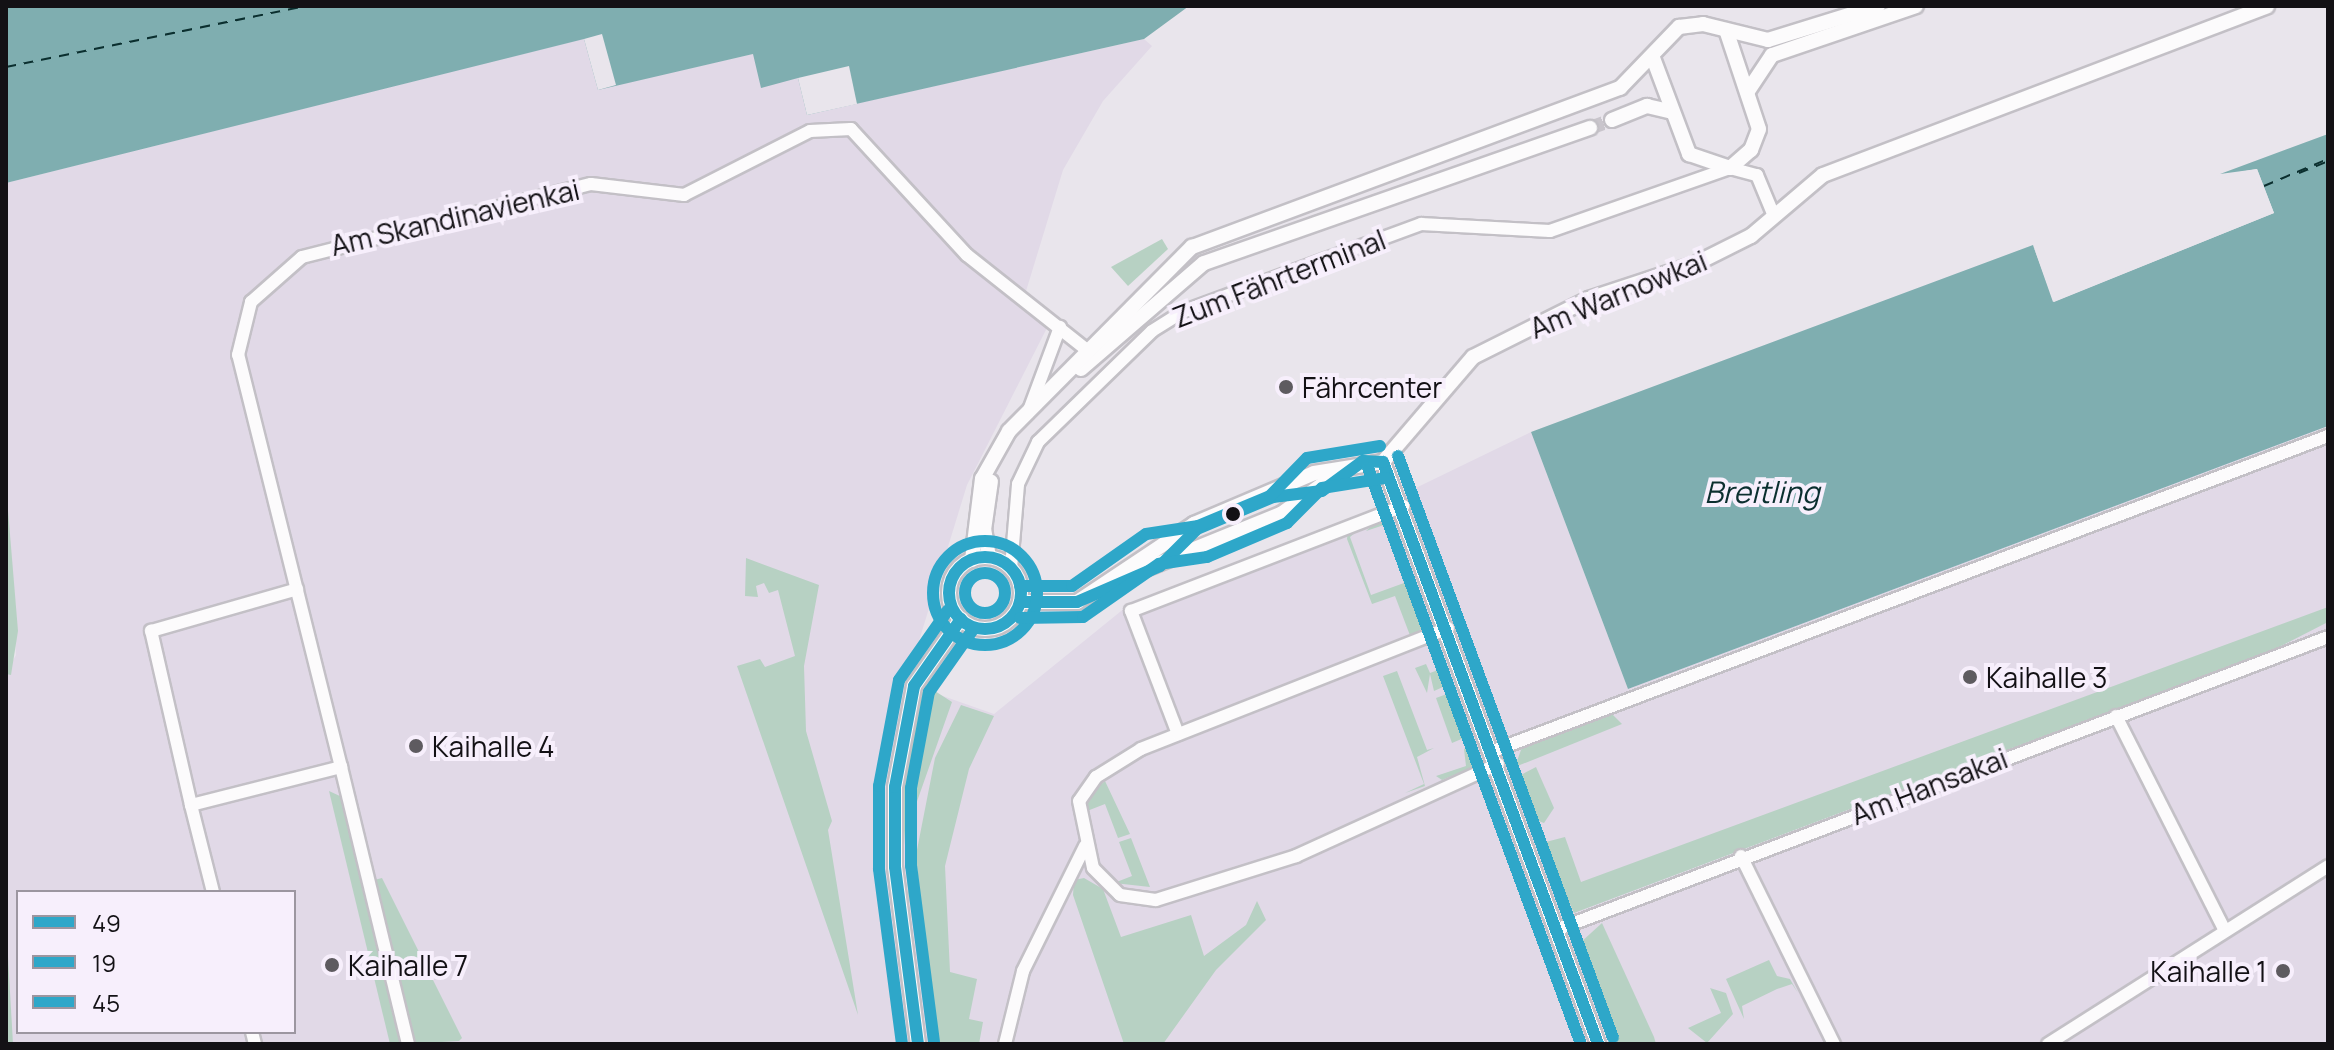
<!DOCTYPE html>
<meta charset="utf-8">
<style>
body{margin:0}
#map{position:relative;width:2334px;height:1050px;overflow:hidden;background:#e9e5ec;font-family:Manrope,sans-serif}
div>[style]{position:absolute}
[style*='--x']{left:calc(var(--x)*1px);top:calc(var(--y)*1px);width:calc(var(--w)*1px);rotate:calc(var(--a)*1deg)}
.commercial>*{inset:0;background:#e1d9e7}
.green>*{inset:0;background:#b7d1c3}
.water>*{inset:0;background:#7faeb0}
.pier>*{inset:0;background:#e9e5ec}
.ferry>*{height:2px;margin-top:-1px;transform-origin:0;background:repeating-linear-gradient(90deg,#0b2f2f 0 10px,transparent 0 18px)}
.tertiary-tunnel>*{height:14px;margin-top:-7px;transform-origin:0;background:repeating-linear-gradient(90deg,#c9c5cc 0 14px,transparent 0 21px)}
.roads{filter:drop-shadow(2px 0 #c3c0c6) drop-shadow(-2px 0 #c3c0c6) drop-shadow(0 2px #c3c0c6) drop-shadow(0 -2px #c3c0c6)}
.minor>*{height:12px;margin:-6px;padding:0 6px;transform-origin:6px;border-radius:6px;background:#fcfbfc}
.tertiary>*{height:14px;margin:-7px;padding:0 7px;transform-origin:7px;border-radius:7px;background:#fcfbfc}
.tertiary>.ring{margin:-7px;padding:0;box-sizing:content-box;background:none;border:14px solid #fcfbfc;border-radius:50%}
.bus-1>*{height:12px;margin:-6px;padding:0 6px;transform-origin:6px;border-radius:6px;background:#2ea7c9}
.bus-1>.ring{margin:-6px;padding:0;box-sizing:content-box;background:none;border:12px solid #2ea7c9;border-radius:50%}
.bus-2>*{height:12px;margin:-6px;padding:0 6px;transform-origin:6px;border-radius:6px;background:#2ea7c9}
.bus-2>.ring{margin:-6px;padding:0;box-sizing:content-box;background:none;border:12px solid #2ea7c9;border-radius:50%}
.bus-3>*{height:12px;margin:-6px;padding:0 6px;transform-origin:6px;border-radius:6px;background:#2ea7c9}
.bus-3>.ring{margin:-6px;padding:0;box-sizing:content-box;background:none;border:12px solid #2ea7c9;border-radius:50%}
.dots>*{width:22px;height:22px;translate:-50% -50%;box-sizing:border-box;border:4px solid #f7effc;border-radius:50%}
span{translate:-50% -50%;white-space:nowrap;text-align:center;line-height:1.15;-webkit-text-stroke:8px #f7effc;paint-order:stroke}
.street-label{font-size:28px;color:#131115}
.poi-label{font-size:28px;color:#131115}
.left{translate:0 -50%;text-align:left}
.right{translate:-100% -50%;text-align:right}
.water-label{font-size:30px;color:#0b2f2f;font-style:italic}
.frame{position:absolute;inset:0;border:8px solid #131115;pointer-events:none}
.legend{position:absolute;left:16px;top:890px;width:280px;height:144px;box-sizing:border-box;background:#f7effc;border:2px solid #9c96a0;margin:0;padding:10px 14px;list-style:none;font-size:24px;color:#131115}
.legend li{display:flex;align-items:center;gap:16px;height:40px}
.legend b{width:40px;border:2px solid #9c96a0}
</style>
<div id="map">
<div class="commercial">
<i style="clip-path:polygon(evenodd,602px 34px,616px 85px,753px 54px,858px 103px,1144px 39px,1152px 46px,1103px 101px,1063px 170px,1023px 301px,1051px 320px,967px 485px,906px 683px,994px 714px,1131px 603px,1360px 515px,1531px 432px,1628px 689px,2328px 426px,2328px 1044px,1617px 1044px,1610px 1029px,1577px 1044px,8px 1044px,6px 673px,16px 655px,6px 488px,6px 183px,602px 34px,18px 892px,294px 892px,294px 1032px,18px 1032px,18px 892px)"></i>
</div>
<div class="green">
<i style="clip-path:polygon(1162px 239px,1168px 249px,1128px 286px,1111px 267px)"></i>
<i style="clip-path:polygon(6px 486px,18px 631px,11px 675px,6px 674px)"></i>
<i style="clip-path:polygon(1378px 520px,1386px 524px,1424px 626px,1411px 638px,1395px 596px,1372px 604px,1347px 539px,1348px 530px,1356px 532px,1350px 537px,1371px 595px,1404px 583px,1384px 525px,1366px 531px)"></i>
<i style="clip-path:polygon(746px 558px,819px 585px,804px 666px,806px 731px,832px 821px,828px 830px,858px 1015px,737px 666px,760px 659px,765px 667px,795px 656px,778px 590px,769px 593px,764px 583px,756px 586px,758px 597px,745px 596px)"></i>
<i style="clip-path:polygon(2328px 607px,2328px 622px,2275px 649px,1574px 913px,1542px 843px,1565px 837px,1581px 882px)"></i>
<i style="clip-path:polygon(1426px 664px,1430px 673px,1446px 667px,1452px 683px,1434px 691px,1430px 674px,1427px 693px,1415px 668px)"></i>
<i style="clip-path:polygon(1397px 671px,1427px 750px,1434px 748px,1417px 757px,1425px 786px,1405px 793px,1424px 784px,1383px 676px)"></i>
<i style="clip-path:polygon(924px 684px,952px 702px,914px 810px,909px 907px,901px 784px)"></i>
<i style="clip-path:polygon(1455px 691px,1471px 735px,1452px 743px,1436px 698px)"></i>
<i style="clip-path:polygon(961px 705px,994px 716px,969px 769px,945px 866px,950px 972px,977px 979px,969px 1019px,983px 1022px,979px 1044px,935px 1044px,916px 855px,935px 758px)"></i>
<i style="clip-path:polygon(1611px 713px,1622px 724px,1515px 767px,1522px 747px)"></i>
<i style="clip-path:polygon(1475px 746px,1476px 766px,1442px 780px,1436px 776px,1466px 766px,1464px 749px)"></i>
<i style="clip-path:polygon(1536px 767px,1554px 808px,1544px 823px,1533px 819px,1519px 776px)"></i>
<i style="clip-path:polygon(1105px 781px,1130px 834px,1118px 838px,1105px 804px,1087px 811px,1084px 798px)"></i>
<i style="clip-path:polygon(329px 791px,342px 797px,401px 1044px,390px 1044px)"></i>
<i style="clip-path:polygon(1131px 838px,1150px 887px,1114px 883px,1132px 876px,1119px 842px)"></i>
<i style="clip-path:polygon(382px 878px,462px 1038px,459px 1041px,408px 1044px,370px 881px)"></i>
<i style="clip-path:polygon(1084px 878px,1103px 889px,1121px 937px,1191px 915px,1204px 956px,1246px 925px,1257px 901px,1266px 920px,1216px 970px,1163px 1044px,1124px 1044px,1073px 895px,1074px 880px)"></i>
<i style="clip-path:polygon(6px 922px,13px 1044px,6px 1044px)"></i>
<i style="clip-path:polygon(1602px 923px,1654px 1037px,1656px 1044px,1618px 1044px,1580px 943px)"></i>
<i style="clip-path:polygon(1769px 960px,1777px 976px,1790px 979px,1798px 993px,1792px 984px,1777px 989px,1742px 1006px,1744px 1019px,1726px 979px)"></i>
<i style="clip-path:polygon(1554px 982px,1564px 990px,1584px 1044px,1577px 1044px)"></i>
<i style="clip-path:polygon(1710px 988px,1726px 993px,1733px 1014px,1707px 1043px,1688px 1028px,1721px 1013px)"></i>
</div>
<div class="water">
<i style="clip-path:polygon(6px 6px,1189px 6px,1144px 39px,807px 115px,798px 78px,761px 88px,753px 54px,598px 90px,584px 39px,6px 183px)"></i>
<i style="clip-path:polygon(2328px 134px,2328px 426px,1628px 689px,1531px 432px,2033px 245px,2054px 302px,2274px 213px,2257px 169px,2220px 174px)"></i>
</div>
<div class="pier">
<i style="clip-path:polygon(602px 34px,616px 85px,598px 90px,584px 39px)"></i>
<i style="clip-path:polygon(849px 66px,857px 104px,807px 115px,798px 78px)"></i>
<i style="clip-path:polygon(2257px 169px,2274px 213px,2053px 302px,2033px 245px,2056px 297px,2269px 211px,2255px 174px,2223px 183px,2217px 176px)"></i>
</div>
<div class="ferry">
<i style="--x:6;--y:67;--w:306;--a:-11.5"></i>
<i style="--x:2299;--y:173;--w:31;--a:-22"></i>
<i style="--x:2264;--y:186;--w:69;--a:-22.9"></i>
</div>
<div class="tertiary-tunnel">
<i style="--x:1590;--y:128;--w:23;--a:-20"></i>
</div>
<div class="roads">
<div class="minor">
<i style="--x:1028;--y:413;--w:92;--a:-69.6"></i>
<i style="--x:1011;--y:568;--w:84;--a:-85.2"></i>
<i style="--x:1018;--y:484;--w:47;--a:-64.5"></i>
<i style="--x:1038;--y:442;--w:159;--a:-44.2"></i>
<i style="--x:1152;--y:331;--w:36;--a:-32"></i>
<i style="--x:1182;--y:312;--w:255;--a:-20.2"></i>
<i style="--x:1421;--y:224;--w:129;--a:3.1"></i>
<i style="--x:1550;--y:231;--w:191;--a:-19.3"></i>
<i style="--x:1730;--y:168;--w:28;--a:15"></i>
<i style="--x:1757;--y:175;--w:44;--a:67.5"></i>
<i style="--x:1448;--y:628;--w:330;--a:158.5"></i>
<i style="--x:1141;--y:749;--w:53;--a:148.1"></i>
<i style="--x:1096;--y:777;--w:29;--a:125"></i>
<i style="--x:1079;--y:801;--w:68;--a:78.2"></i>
<i style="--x:1093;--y:868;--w:38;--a:45"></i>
<i style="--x:1120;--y:895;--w:36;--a:8"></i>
<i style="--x:1156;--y:900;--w:147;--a:-17.4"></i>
<i style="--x:1296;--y:856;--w:222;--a:-24.5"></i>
<i style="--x:2116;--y:716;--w:241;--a:63.1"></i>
<i style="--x:1178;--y:734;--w:132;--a:-110.9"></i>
<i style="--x:1131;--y:611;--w:292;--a:-21.1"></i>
<i style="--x:1493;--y:751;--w:892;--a:-20.67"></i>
<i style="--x:341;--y:767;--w:425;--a:-104"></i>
<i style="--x:238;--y:355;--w:55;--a:-76.2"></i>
<i style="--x:251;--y:302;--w:68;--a:-41.4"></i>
<i style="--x:302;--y:257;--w:298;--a:-14.2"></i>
<i style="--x:591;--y:184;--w:94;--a:6.7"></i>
<i style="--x:684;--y:195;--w:141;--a:-26.9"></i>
<i style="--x:810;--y:131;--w:41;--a:-2.8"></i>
<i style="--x:851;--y:129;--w:171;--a:47.4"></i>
<i style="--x:967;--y:255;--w:161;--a:38.4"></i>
<i style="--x:191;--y:805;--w:179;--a:-102.9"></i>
<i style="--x:151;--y:631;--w:152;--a:-16"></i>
<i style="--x:1741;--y:856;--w:210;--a:63.7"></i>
<i style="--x:213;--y:892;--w:90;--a:-104.2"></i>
<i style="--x:191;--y:805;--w:155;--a:-14.2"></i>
<i style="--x:341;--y:767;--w:285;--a:76.4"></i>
<i style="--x:1556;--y:930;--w:826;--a:-20.78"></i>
<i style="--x:252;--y:1032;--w:12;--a:76"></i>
<i style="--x:1005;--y:1044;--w:75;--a:-76.1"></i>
<i style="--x:1023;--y:971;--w:140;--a:-63.6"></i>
<i style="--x:2048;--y:1044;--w:332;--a:-32.4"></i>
</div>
<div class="tertiary">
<i style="--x:1653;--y:58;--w:103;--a:69.4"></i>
<i style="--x:1689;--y:154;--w:43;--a:18.9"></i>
<i style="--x:1730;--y:168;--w:28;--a:-41"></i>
<i style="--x:1751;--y:150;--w:22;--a:-69"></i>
<i style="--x:1759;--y:129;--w:104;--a:-108.4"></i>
<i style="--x:1748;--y:91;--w:43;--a:-56.3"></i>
<i style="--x:1772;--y:55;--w:152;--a:-18.8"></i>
<i style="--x:1612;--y:120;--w:38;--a:-22"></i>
<i style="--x:1647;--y:106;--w:26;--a:13"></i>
<i style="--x:1081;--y:369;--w:162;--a:-40.8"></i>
<i style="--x:1204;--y:263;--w:409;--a:-19.3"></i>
<i style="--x:1383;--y:462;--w:138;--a:-49.4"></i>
<i style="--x:1473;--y:357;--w:130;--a:-26.6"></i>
<i style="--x:1589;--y:299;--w:112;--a:-18.3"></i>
<i style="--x:1695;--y:264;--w:63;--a:-26.6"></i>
<i style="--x:1751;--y:236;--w:94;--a:-40.3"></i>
<i style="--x:1823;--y:175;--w:475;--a:-20.8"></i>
<i style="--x:1383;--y:462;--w:620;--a:69.72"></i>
<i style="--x:989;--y:557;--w:27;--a:-100"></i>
<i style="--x:984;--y:530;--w:49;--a:-81.9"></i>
<i class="ring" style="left:949px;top:557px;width:58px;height:58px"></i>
<i style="--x:972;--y:560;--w:82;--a:-83"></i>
<i style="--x:982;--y:479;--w:55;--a:-60.6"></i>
<i style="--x:1009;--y:431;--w:260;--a:-45.2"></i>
<i style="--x:1192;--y:247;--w:457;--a:-20.4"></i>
<i style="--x:1620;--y:88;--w:85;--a:-46"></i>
<i style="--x:1679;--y:27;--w:24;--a:-7"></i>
<i style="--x:1703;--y:24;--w:67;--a:13.8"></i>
<i style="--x:1768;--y:40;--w:115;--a:-17.2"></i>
<i style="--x:1123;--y:578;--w:170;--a:-22.1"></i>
<i style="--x:1281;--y:514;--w:74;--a:-35.6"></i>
<i style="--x:1020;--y:602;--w:57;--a:0"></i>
<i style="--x:1077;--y:602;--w:141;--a:-33.7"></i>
<i style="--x:1194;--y:524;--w:130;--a:-23"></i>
<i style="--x:1314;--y:473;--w:70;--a:-9.1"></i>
<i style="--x:918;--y:1044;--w:178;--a:-97.4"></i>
<i style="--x:895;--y:867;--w:80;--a:-90"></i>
<i style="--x:895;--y:787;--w:103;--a:-79.3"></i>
<i style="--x:914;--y:686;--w:82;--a:-55"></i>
</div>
</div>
<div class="bus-1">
<i style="--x:1383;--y:462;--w:620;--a:69.72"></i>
<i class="ring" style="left:949px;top:557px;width:60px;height:60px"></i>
<i style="--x:1020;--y:602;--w:57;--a:0"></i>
<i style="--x:1077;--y:602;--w:90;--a:-23.4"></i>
<i style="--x:1160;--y:566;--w:52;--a:-45"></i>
<i style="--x:1197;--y:529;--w:82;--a:-22.8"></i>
<i style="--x:1273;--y:497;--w:49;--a:-7"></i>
<i style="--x:1322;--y:491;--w:51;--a:-36.2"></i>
<i style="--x:1363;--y:461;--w:20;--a:3"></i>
<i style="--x:918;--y:1044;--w:178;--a:-97.4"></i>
<i style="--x:895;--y:867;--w:80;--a:-90"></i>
<i style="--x:895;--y:787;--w:103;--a:-79.3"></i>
<i style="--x:914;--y:686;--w:82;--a:-55"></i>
</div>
<div class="bus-2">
<i style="--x:1368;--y:468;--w:614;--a:69.71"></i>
<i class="ring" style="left:933px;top:541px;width:92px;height:92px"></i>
<i style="--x:1020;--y:618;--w:63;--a:-0.9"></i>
<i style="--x:1083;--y:617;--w:93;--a:-34.9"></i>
<i style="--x:1159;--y:564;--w:49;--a:-8.3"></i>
<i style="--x:1207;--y:557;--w:87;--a:-23"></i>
<i style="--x:1287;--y:523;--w:49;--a:-45"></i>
<i style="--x:1322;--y:488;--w:65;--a:-8.9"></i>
<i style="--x:934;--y:1042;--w:177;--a:-97.4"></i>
<i style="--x:911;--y:866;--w:78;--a:-90"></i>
<i style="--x:911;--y:788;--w:98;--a:-79.4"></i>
<i style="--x:929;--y:692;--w:78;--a:-54.9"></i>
</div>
<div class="bus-3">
<i style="--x:1398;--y:456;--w:620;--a:69.72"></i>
<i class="ring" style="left:965px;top:573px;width:28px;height:28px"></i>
<i style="--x:1020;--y:586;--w:52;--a:0"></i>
<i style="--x:1072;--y:586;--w:90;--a:-35.1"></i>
<i style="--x:1146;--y:534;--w:53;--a:-8.7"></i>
<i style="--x:1198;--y:526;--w:78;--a:-22.6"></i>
<i style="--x:1270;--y:496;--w:53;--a:-45.8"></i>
<i style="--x:1307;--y:458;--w:74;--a:-9.3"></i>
<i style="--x:902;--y:1044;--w:177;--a:-97.5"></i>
<i style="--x:879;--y:869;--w:83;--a:-90"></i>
<i style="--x:879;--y:786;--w:108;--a:-79.3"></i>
<i style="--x:899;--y:680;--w:85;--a:-55"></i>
</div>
<div class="dots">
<i style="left:1286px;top:387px;background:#5e5b60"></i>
<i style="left:1233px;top:514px;background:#131115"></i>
<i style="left:1970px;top:677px;background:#5e5b60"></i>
<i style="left:416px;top:746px;background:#5e5b60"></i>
<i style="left:332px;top:965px;background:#5e5b60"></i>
<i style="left:2283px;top:971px;background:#5e5b60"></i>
</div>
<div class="street-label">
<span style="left:455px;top:217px;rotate:-13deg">Am Skandinavienkai</span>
<span style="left:1279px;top:278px;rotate:-21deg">Zum Fährterminal</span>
<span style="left:1618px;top:294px;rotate:-22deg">Am Warnowkai</span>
<span style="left:1929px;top:786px;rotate:-21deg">Am Hansakai</span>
</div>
<div class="poi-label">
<span class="left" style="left:1302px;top:387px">Fährcenter</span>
<span class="left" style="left:1986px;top:677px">Kaihalle 3</span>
<span class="left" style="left:432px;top:746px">Kaihalle 4</span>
<span class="left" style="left:348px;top:965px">Kaihalle 7</span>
<span class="right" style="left:2267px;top:971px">Kaihalle 1</span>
</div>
<div class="water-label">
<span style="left:1762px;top:492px">Breitling</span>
</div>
<div class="frame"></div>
<ul class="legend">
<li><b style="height:10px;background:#2ea7c9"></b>49</li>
<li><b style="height:10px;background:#2ea7c9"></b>19</li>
<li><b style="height:10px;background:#2ea7c9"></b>45</li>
</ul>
</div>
